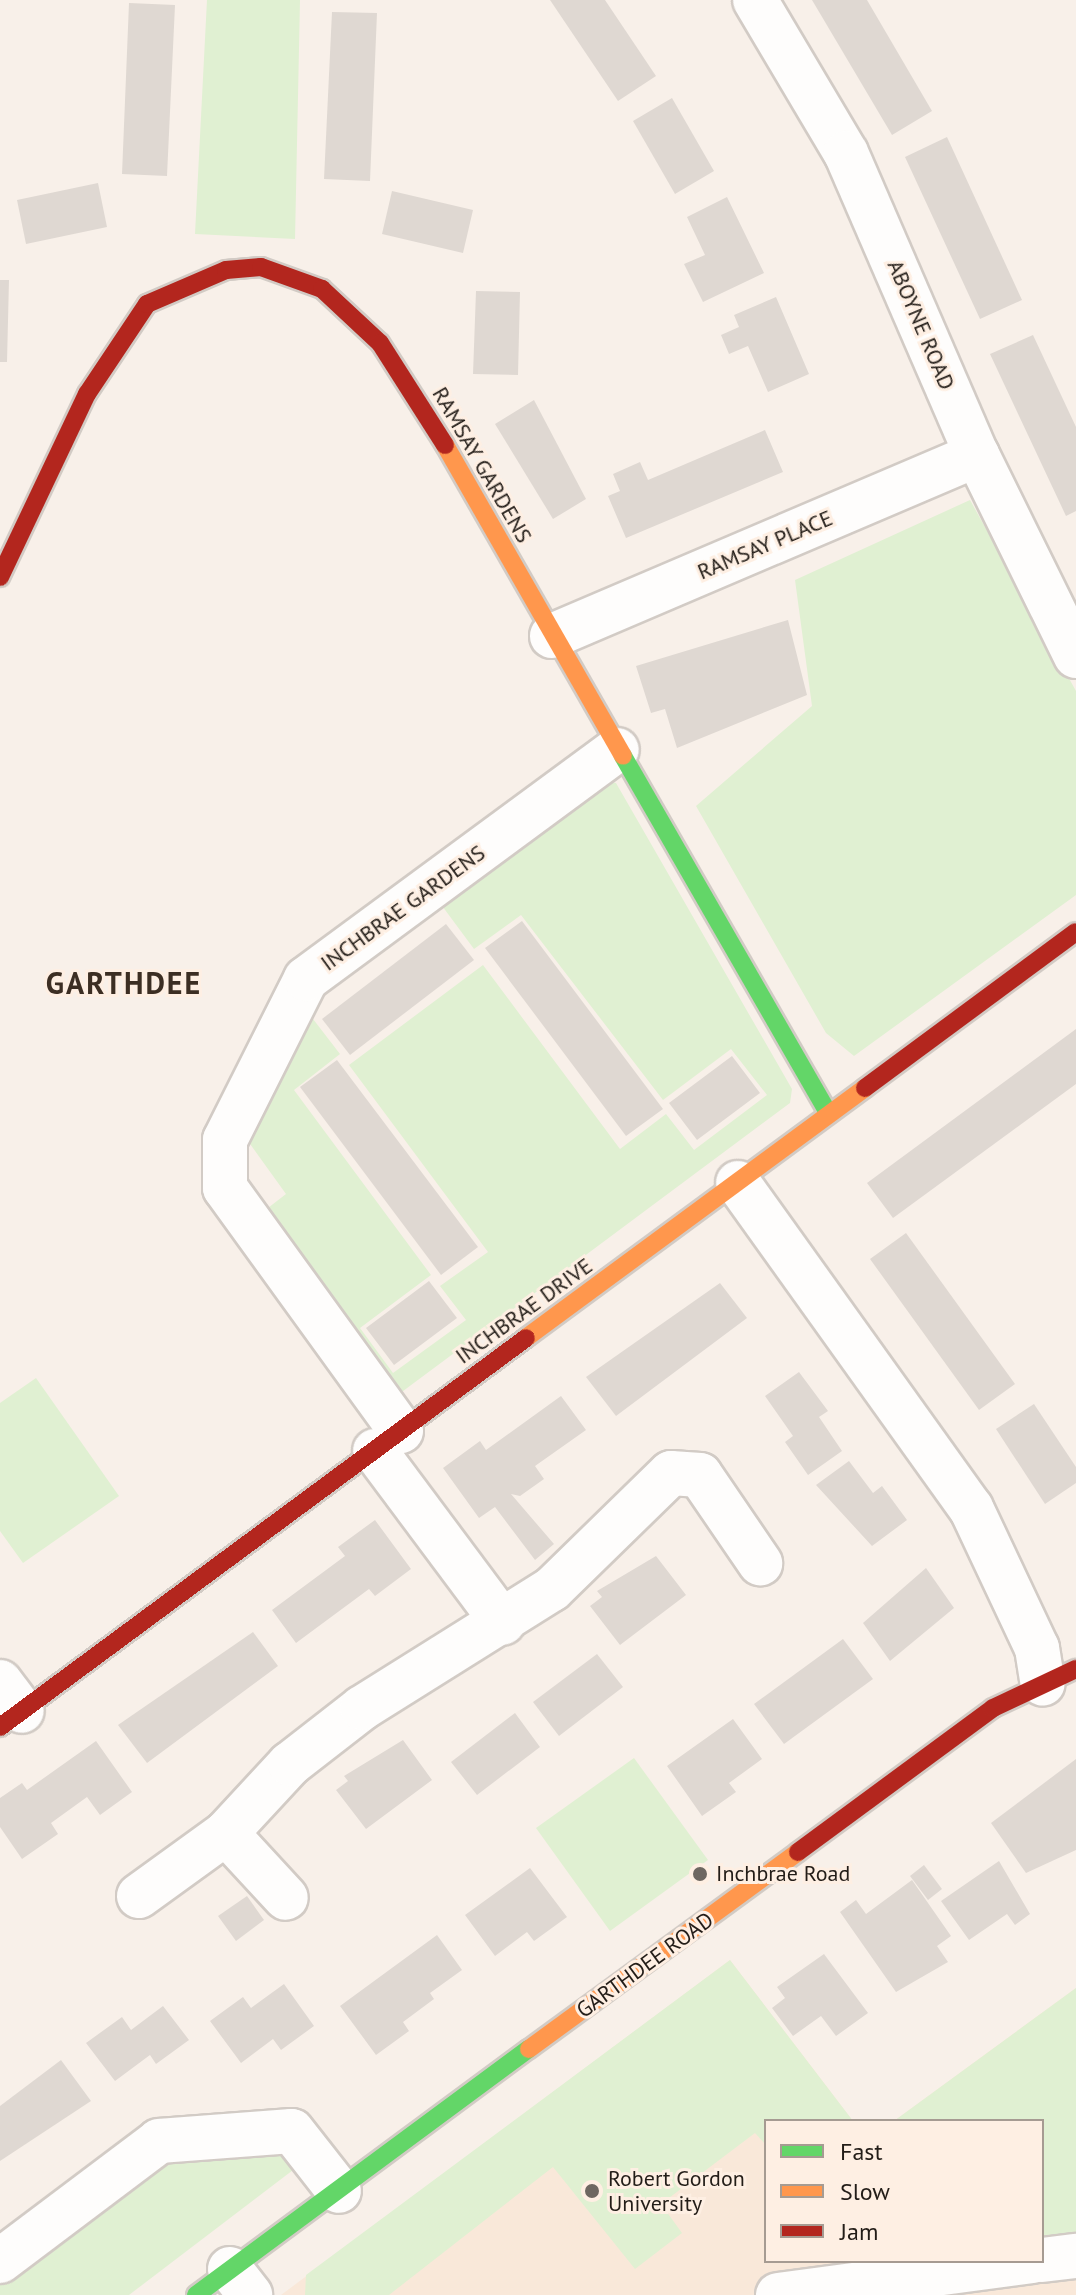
<!DOCTYPE html>
<style>
body{margin:0}
#map{position:relative;width:1076px;height:2295px;overflow:hidden;background:#f8f0e9;font-family:"PT Sans",sans-serif}
div>[style]{position:absolute}
[style*='--x']{left:calc(var(--x)*1px);top:calc(var(--y)*1px);width:calc(var(--w)*1px);rotate:calc(var(--a)*1deg)}
.built>*{inset:0;background:#f9e8d9}
.green>*{inset:0;background:#e0f0d2}
.building>*{inset:0;background:#dfd8d2}
.roads{filter:drop-shadow(2px 0 #d2cbc5) drop-shadow(-2px 0 #d2cbc5) drop-shadow(0 2px #d2cbc5) drop-shadow(0 -2px #d2cbc5)}
.street>*{height:44px;margin:-22px;padding:0 22px;transform-origin:22px;border-radius:22px;background:#fefdfc}
.fast>*{height:18px;margin:-9px;padding:0 9px;transform-origin:9px;border-radius:9px;background:#63d668}
.slow>*{height:18px;margin:-9px;padding:0 9px;transform-origin:9px;border-radius:9px;background:#ff974d}
.jam>*{height:18px;margin:-9px;padding:0 9px;transform-origin:9px;border-radius:9px;background:#b3261e}
.dots>*{width:22px;height:22px;translate:-50% -50%;box-sizing:border-box;border:4px solid #feefe3;border-radius:50%}
span{translate:-50% -50%;white-space:nowrap;text-align:center;line-height:1.15;-webkit-text-stroke:6px #feefe3;paint-order:stroke}
.street-label{font-size:22px;color:#231d18}
.poi-label{font-size:22px;color:#231d18}
.left{translate:0 -50%;text-align:left}
.district-label{font-size:30px;color:#3c2e23;font-weight:700;letter-spacing:2px}
.legend{position:absolute;left:764px;top:2119px;width:280px;height:144px;box-sizing:border-box;background:#feefe3;border:2px solid #a69b92;margin:0;padding:10px 14px;list-style:none;font-size:24px;color:#231d18}
.legend li{display:flex;align-items:center;gap:16px;height:40px}
.legend b{width:40px;border:2px solid #a69b92}
</style>
<div id="map">
<div class="built">
<i style="clip-path:polygon(730px 1960px,853px 2121px,766px 2121px,766px 2261px,1042px 2261px,1042px 2121px,894px 2121px,1076px 1988px,1076px 2295px,281px 2295px)"></i>
</div>
<div class="green">
<i style="clip-path:polygon(207px 0,300px 0,295px 239px,195px 234px)"></i>
<i style="clip-path:polygon(970px 500px,1076px 691px,1076px 895px,854px 1056px,826px 1033px,696px 806px,812px 706px,795px 580px)"></i>
<i style="clip-path:polygon(594px 778px,616px 783px,792px 1089px,790px 1103px,391px 1400px,255px 1218px,286px 1194px,240px 1130px,303px 1006px,340px 1054px,294px 1090px,431px 1275px,360px 1328px,393px 1373px,466px 1320px,440px 1286px,488px 1252px,349px 1065px,483px 965px,620px 1149px,666px 1114px,694px 1150px,767px 1095px,731px 1049px,663px 1100px,521px 915px,474px 949px,434px 895px)"></i>
<i style="clip-path:polygon(36px 1378px,119px 1496px,23px 1563px,0 1531px,0 1403px)"></i>
<i style="clip-path:polygon(634px 1758px,708px 1860px,610px 1931px,536px 1828px)"></i>
<i style="clip-path:polygon(730px 1960px,853px 2121px,766px 2121px,766px 2145px,755px 2133px,661px 2204px,682px 2233px,635px 2269px,553px 2167px,389px 2295px,305px 2295px,306px 2275px)"></i>
<i style="clip-path:polygon(1076px 1988px,1076px 2236px,1042px 2241px,1042px 2121px,894px 2121px)"></i>
<i style="clip-path:polygon(278px 2147px,297px 2167px,129px 2295px,0 2295px,0 2276px,172px 2155px)"></i>
</div>
<div class="building">
<i style="clip-path:polygon(550px 0,605px 0,656px 76px,618px 101px)"></i>
<i style="clip-path:polygon(812px 0,867px 0,932px 111px,892px 135px)"></i>
<i style="clip-path:polygon(129px 3px,175px 5px,167px 176px,122px 174px)"></i>
<i style="clip-path:polygon(332px 12px,377px 13px,370px 181px,324px 179px)"></i>
<i style="clip-path:polygon(672px 98px,714px 171px,675px 194px,633px 121px)"></i>
<i style="clip-path:polygon(947px 137px,1022px 300px,980px 319px,905px 157px)"></i>
<i style="clip-path:polygon(98px 183px,107px 227px,26px 244px,17px 200px)"></i>
<i style="clip-path:polygon(392px 191px,473px 210px,463px 253px,382px 234px)"></i>
<i style="clip-path:polygon(727px 197px,764px 273px,703px 302px,684px 264px,705px 255px,687px 217px)"></i>
<i style="clip-path:polygon(0 280px,9px 280px,7px 362px,0 362px)"></i>
<i style="clip-path:polygon(476px 291px,520px 292px,518px 375px,473px 374px)"></i>
<i style="clip-path:polygon(776px 297px,809px 374px,768px 392px,748px 346px,729px 354px,721px 335px,739px 327px,734px 315px)"></i>
<i style="clip-path:polygon(1033px 335px,1076px 427px,1076px 511px,1066px 516px,990px 354px)"></i>
<i style="clip-path:polygon(534px 400px,586px 499px,553px 519px,495px 424px)"></i>
<i style="clip-path:polygon(765px 430px,783px 472px,626px 538px,608px 496px,620px 491px,613px 474px,640px 462px,648px 480px)"></i>
<i style="clip-path:polygon(788px 620px,807px 695px,677px 748px,665px 709px,651px 713px,636px 666px)"></i>
<i style="clip-path:polygon(522px 921px,663px 1109px,626px 1136px,485px 948px)"></i>
<i style="clip-path:polygon(446px 924px,474px 960px,350px 1055px,322px 1019px)"></i>
<i style="clip-path:polygon(1076px 1029px,1076px 1084px,893px 1218px,867px 1183px)"></i>
<i style="clip-path:polygon(732px 1056px,760px 1093px,697px 1140px,669px 1103px)"></i>
<i style="clip-path:polygon(337px 1060px,478px 1247px,441px 1275px,300px 1087px)"></i>
<i style="clip-path:polygon(906px 1233px,1015px 1384px,979px 1410px,870px 1259px)"></i>
<i style="clip-path:polygon(429px 1281px,457px 1318px,394px 1365px,366px 1328px)"></i>
<i style="clip-path:polygon(720px 1283px,747px 1318px,616px 1416px,586px 1377px)"></i>
<i style="clip-path:polygon(799px 1372px,828px 1411px,819px 1417px,842px 1451px,808px 1475px,785px 1442px,793px 1436px,765px 1396px)"></i>
<i style="clip-path:polygon(561px 1396px,586px 1430px,535px 1466px,544px 1479px,520px 1496px,511px 1494px,554px 1544px,535px 1560px,495px 1507px,479px 1518px,443px 1468px,480px 1441px,486px 1450px)"></i>
<i style="clip-path:polygon(1034px 1404px,1076px 1467px,1076px 1483px,1045px 1504px,996px 1429px)"></i>
<i style="clip-path:polygon(849px 1461px,873px 1493px,882px 1486px,907px 1520px,872px 1546px,816px 1485px)"></i>
<i style="clip-path:polygon(375px 1520px,411px 1569px,375px 1596px,369px 1589px,296px 1643px,272px 1610px,345px 1556px,338px 1547px)"></i>
<i style="clip-path:polygon(656px 1556px,686px 1595px,620px 1645px,590px 1606px,602px 1597px,597px 1591px)"></i>
<i style="clip-path:polygon(926px 1568px,954px 1608px,890px 1661px,863px 1623px)"></i>
<i style="clip-path:polygon(253px 1632px,278px 1666px,147px 1763px,118px 1725px)"></i>
<i style="clip-path:polygon(843px 1639px,873px 1679px,784px 1744px,754px 1704px)"></i>
<i style="clip-path:polygon(597px 1654px,623px 1687px,559px 1736px,533px 1702px)"></i>
<i style="clip-path:polygon(515px 1713px,540px 1747px,477px 1795px,451px 1762px)"></i>
<i style="clip-path:polygon(733px 1719px,762px 1759px,729px 1783px,736px 1792px,702px 1816px,667px 1766px)"></i>
<i style="clip-path:polygon(403px 1740px,432px 1780px,366px 1829px,336px 1790px,348px 1781px,344px 1776px)"></i>
<i style="clip-path:polygon(96px 1741px,132px 1792px,100px 1815px,87px 1797px,51px 1823px,58px 1834px,22px 1859px,0 1827px,0 1798px,22px 1783px,27px 1790px)"></i>
<i style="clip-path:polygon(1076px 1759px,1076px 1850px,1026px 1873px,991px 1823px)"></i>
<i style="clip-path:polygon(999px 1861px,1030px 1914px,1015px 1925px,1007px 1914px,969px 1940px,941px 1901px)"></i>
<i style="clip-path:polygon(924px 1865px,942px 1889px,928px 1900px,910px 1876px)"></i>
<i style="clip-path:polygon(530px 1868px,567px 1917px,534px 1941px,527px 1932px,495px 1956px,465px 1915px)"></i>
<i style="clip-path:polygon(912px 1880px,951px 1936px,937px 1946px,948px 1962px,896px 1992px,840px 1912px,856px 1900px,866px 1914px)"></i>
<i style="clip-path:polygon(247px 1896px,264px 1920px,236px 1941px,218px 1916px)"></i>
<i style="clip-path:polygon(437px 1935px,462px 1970px,430px 1993px,434px 1999px,403px 2022px,409px 2031px,376px 2055px,340px 2006px)"></i>
<i style="clip-path:polygon(824px 1954px,868px 2013px,836px 2036px,821px 2016px,793px 2036px,772px 2008px,785px 1998px,777px 1987px)"></i>
<i style="clip-path:polygon(284px 1984px,314px 2026px,281px 2050px,273px 2039px,241px 2063px,210px 2021px,243px 1997px,251px 2008px)"></i>
<i style="clip-path:polygon(163px 2006px,189px 2040px,156px 2064px,150px 2055px,115px 2081px,86px 2043px,122px 2017px,131px 2030px)"></i>
<i style="clip-path:polygon(61px 2060px,91px 2101px,0 2161px,0 2106px)"></i>
</div>
<div class="roads">
<div class="street">
<i style="--x:755;--y:0;--w:178;--a:59.3"></i>
<i style="--x:846;--y:153;--w:329;--a:66.6"></i>
<i style="--x:977;--y:455;--w:224;--a:63.8"></i>
<i style="--x:552;--y:636;--w:462;--a:-23.1"></i>
<i style="--x:738;--y:1183;--w:400;--a:54.4"></i>
<i style="--x:971;--y:1508;--w:155;--a:64.8"></i>
<i style="--x:1037;--y:1648;--w:36;--a:81"></i>
<i style="--x:401;--y:1431;--w:300;--a:-125.9"></i>
<i style="--x:225;--y:1188;--w:48;--a:-90"></i>
<i style="--x:225;--y:1140;--w:180;--a:-63.3"></i>
<i style="--x:306;--y:979;--w:386;--a:-36.4"></i>
<i style="--x:375;--y:1451;--w:214;--a:53.3"></i>
<i style="--x:0;--y:1682;--w:36;--a:53"></i>
<i style="--x:226;--y:1833;--w:88;--a:47.3"></i>
<i style="--x:139;--y:1896;--w:107;--a:-35.9"></i>
<i style="--x:226;--y:1833;--w:94;--a:-47.2"></i>
<i style="--x:290;--y:1764;--w:91;--a:-37.9"></i>
<i style="--x:362;--y:1708;--w:224;--a:-32.1"></i>
<i style="--x:552;--y:1589;--w:166;--a:-44.3"></i>
<i style="--x:671;--y:1473;--w:29;--a:4"></i>
<i style="--x:700;--y:1475;--w:107;--a:55.7"></i>
<i style="--x:1042;--y:2260;--w:34;--a:-7"></i>
<i style="--x:0;--y:2261;--w:199;--a:-37"></i>
<i style="--x:159;--y:2141;--w:133;--a:-4.3"></i>
<i style="--x:292;--y:2131;--w:76;--a:51.9"></i>
<i style="--x:230;--y:2269;--w:33;--a:52"></i>
<i style="--x:778;--y:2295;--w:257;--a:-7.6"></i>
</div>
<div class="fast">
<i style="--x:623;--y:756;--w:409;--a:60.1"></i>
<i style="--x:196;--y:2295;--w:414;--a:-36.5"></i>
</div>
<div class="slow">
<i style="--x:445;--y:445;--w:358;--a:60.2"></i>
<i style="--x:526;--y:1338;--w:421;--a:-36.4"></i>
<i style="--x:529;--y:2049;--w:333;--a:-36.2"></i>
</div>
<div class="jam">
<i style="--x:0;--y:577;--w:203;--a:-64.6"></i>
<i style="--x:87;--y:394;--w:108;--a:-56.3"></i>
<i style="--x:147;--y:304;--w:86;--a:-23.3"></i>
<i style="--x:226;--y:270;--w:35;--a:-5"></i>
<i style="--x:261;--y:267;--w:65;--a:19.8"></i>
<i style="--x:322;--y:289;--w:79;--a:43"></i>
<i style="--x:380;--y:343;--w:121;--a:57.5"></i>
<i style="--x:865;--y:1088;--w:262;--a:-36.5"></i>
<i style="--x:0;--y:1727;--w:654;--a:-36.48"></i>
<i style="--x:798;--y:1852;--w:242;--a:-36.4"></i>
<i style="--x:993;--y:1708;--w:92;--a:-25.2"></i>
</div>
</div>
<div class="dots">
<i style="left:700px;top:1874px;background:#6e6761"></i>
<i style="left:592px;top:2191px;background:#6e6761"></i>
</div>
<div class="street-label">
<span style="left:921px;top:325px;rotate:67deg">ABOYNE ROAD</span>
<span style="left:482px;top:465px;rotate:60deg">RAMSAY GARDENS</span>
<span style="left:765px;top:545px;rotate:-23deg">RAMSAY PLACE</span>
<span style="left:403px;top:908px;rotate:-36deg">INCHBRAE GARDENS</span>
<span style="left:524px;top:1311px;rotate:-36deg">INCHBRAE DRIVE</span>
<span style="left:645px;top:1965px;rotate:-36deg">GARTHDEE ROAD</span>
</div>
<div class="poi-label">
<span class="left" style="left:716px;top:1874px">Inchbrae Road</span>
<span class="left" style="left:608px;top:2191px">Robert Gordon<br>University</span>
</div>
<div class="district-label">
<span style="left:124px;top:983px">GARTHDEE</span>
</div>
<ul class="legend">
<li><b style="height:10px;background:#63d668"></b>Fast</li>
<li><b style="height:10px;background:#ff974d"></b>Slow</li>
<li><b style="height:10px;background:#b3261e"></b>Jam</li>
</ul>
</div>
